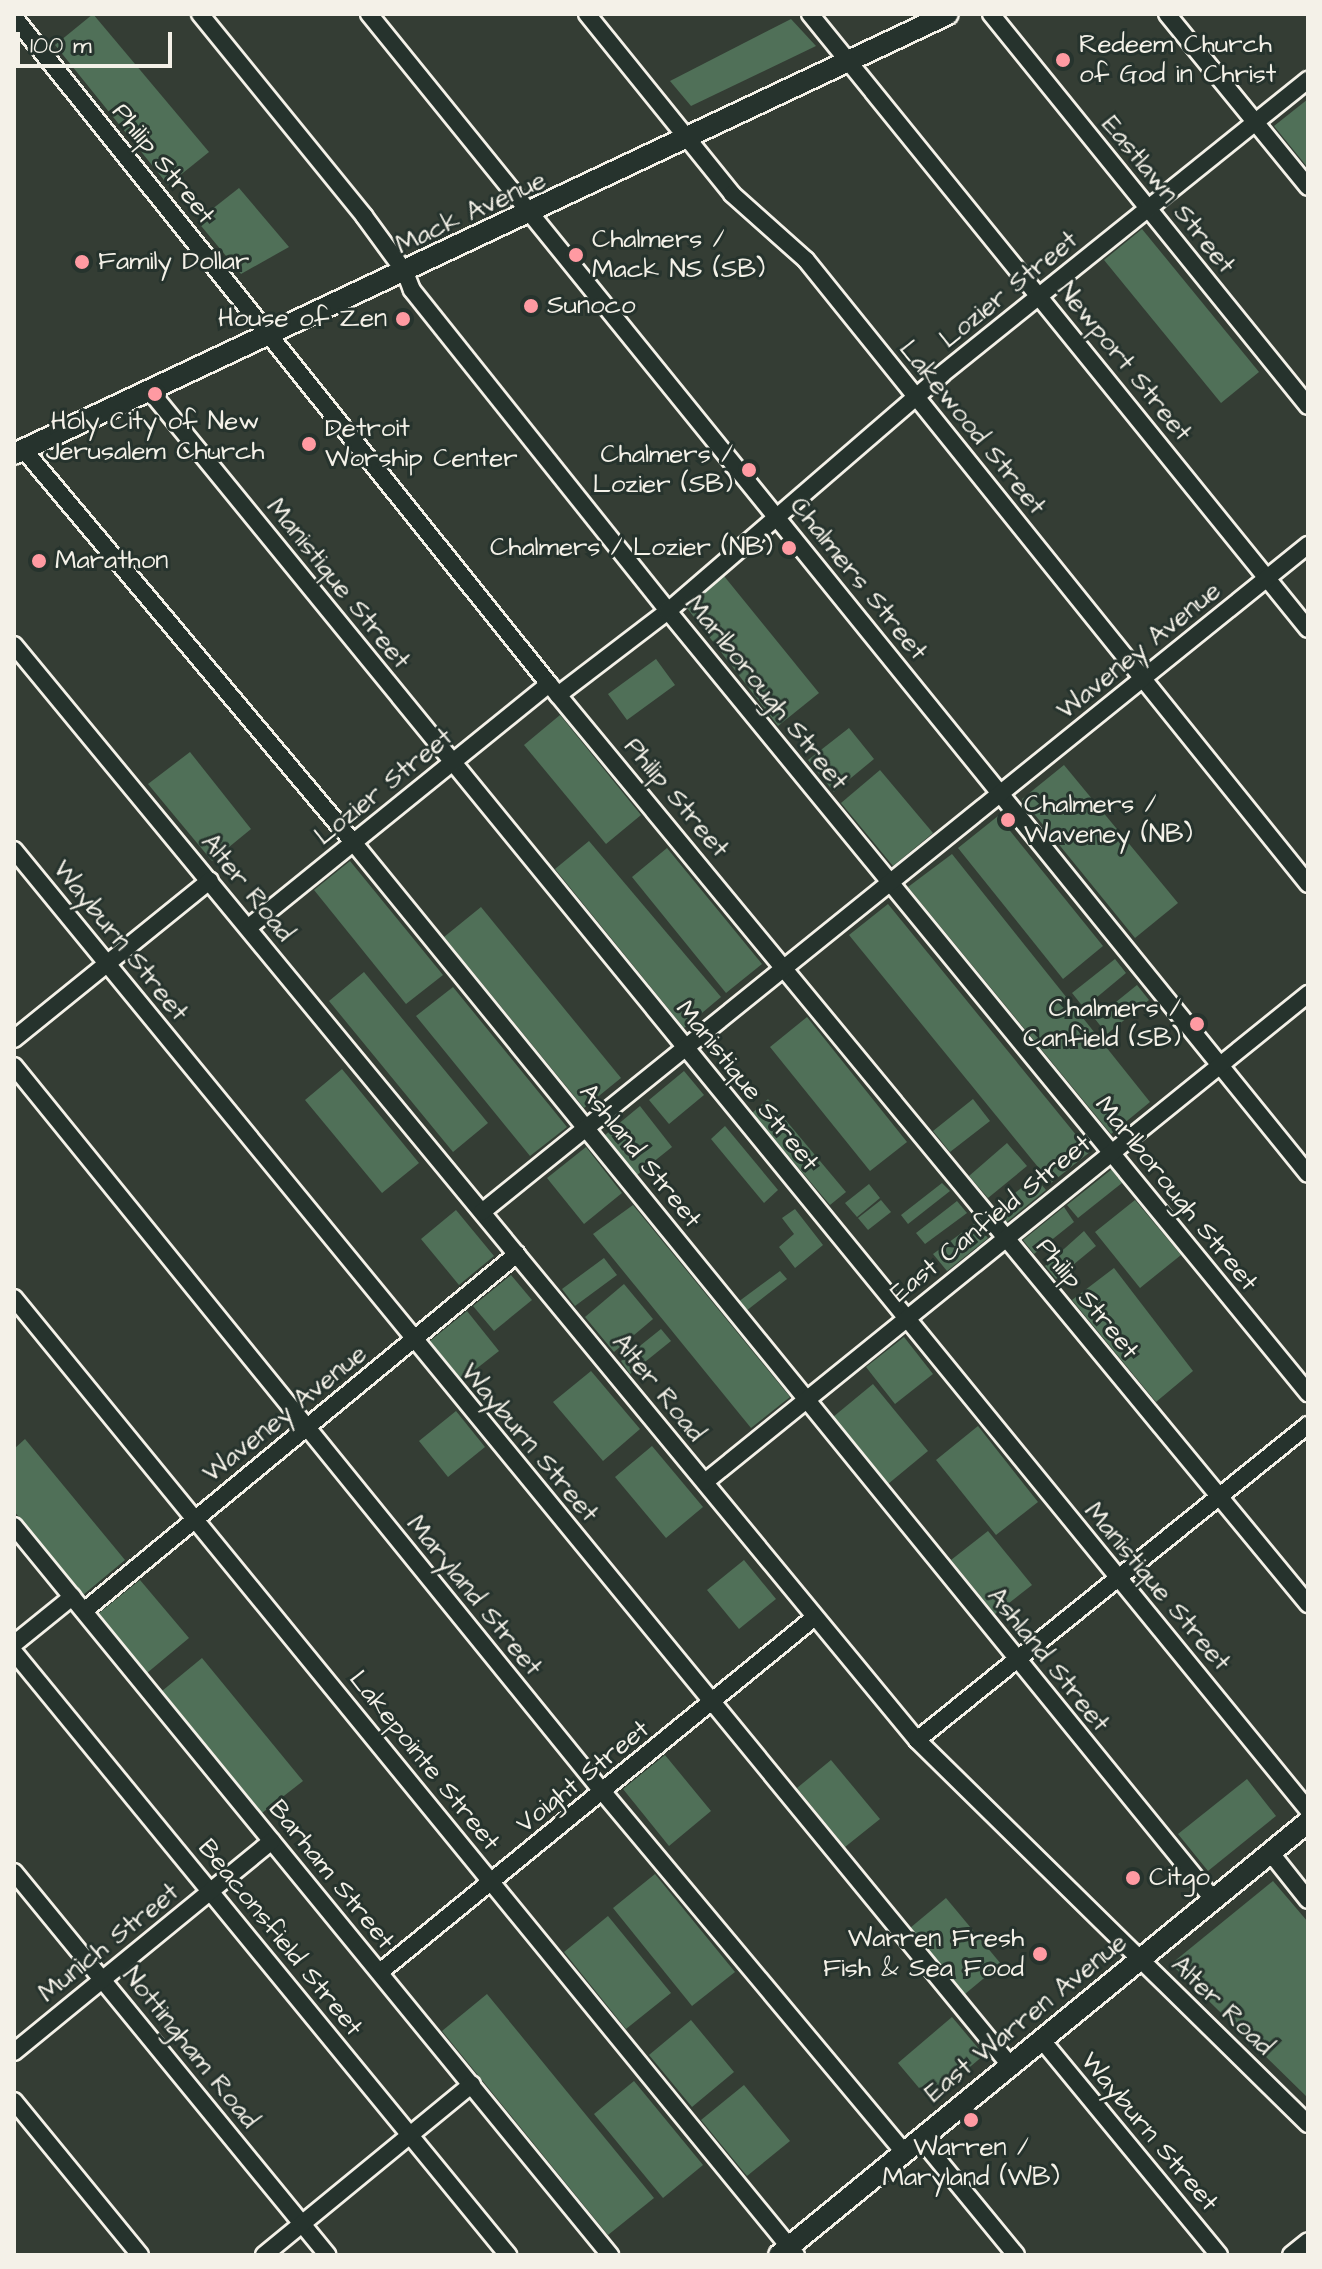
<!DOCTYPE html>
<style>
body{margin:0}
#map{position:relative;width:1322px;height:2269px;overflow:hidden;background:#343d34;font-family:"Architects Daughter",sans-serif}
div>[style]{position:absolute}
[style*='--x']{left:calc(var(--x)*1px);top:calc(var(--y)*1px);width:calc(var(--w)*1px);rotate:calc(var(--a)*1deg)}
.green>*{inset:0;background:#507058}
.roads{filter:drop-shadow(2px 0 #f4f1e8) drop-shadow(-2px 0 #f4f1e8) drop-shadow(0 2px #f4f1e8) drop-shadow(0 -2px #f4f1e8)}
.minor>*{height:16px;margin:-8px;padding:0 8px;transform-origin:8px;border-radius:8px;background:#26332d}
.major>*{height:20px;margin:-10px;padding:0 10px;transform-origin:10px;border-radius:10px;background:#26332d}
.dots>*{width:22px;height:22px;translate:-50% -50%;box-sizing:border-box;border:4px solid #26332d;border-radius:50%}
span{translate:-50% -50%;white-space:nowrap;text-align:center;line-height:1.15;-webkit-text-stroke:6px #26332d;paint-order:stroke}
.poi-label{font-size:26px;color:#f4f1e8}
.left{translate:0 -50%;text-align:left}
.right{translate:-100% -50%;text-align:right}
.street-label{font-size:26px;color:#f4f1e8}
.frame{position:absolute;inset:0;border:16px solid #f4f1e8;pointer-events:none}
.scale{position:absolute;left:16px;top:32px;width:156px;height:36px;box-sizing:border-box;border:4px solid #f4f1e8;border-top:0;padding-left:10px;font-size:24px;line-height:28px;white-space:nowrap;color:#f4f1e8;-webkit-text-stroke:6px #26332d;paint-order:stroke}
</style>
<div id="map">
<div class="green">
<i style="clip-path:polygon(93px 14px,209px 152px,168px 185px,55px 45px)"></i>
<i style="clip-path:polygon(791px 19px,816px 46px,691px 106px,670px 81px)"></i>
<i style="clip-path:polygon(1308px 99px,1308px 168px,1274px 126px)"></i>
<i style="clip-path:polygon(239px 188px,289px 247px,241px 274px,197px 221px)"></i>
<i style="clip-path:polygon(1142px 229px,1259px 372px,1221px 403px,1104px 260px)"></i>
<i style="clip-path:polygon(724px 576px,819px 693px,778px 726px,687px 608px)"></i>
<i style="clip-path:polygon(656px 659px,675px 685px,627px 720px,608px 694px)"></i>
<i style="clip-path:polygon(560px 715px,641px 815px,606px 844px,524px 745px)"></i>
<i style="clip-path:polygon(849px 728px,874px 759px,834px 792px,808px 760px)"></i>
<i style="clip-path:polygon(190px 752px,251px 829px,212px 861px,148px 784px)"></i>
<i style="clip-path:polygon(1064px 765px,1178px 903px,1135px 938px,1022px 799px)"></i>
<i style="clip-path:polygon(880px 770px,933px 833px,893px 866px,841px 803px)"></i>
<i style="clip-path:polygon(998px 816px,1103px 946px,1063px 979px,958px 848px)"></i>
<i style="clip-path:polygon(589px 841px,721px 997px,684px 1028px,555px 869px)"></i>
<i style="clip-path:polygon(667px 848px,762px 964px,726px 993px,632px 877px)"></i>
<i style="clip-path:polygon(952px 854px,1150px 1102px,1111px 1134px,908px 887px)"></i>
<i style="clip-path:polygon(350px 861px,443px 975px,406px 1004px,314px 890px)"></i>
<i style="clip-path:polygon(888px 904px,1090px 1152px,1051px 1183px,849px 935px)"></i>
<i style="clip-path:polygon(481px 907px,621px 1078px,584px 1108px,444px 937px)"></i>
<i style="clip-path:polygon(1115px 959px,1126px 973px,1084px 1008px,1072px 993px)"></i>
<i style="clip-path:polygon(364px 972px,488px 1123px,453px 1152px,329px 1001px)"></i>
<i style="clip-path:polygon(1137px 985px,1149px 1000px,1107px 1034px,1095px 1019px)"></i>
<i style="clip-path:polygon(453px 987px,567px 1127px,530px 1156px,416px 1016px)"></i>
<i style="clip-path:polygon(807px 1017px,907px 1142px,870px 1171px,770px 1047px)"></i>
<i style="clip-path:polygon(342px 1069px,419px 1163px,382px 1193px,305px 1100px)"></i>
<i style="clip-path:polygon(684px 1071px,704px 1095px,669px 1124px,649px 1100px)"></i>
<i style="clip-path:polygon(768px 1099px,846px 1192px,830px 1205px,752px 1113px)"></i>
<i style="clip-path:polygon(973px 1099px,990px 1121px,950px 1152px,933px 1131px)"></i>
<i style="clip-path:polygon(640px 1106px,672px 1147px,637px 1175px,605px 1135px)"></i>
<i style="clip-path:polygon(725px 1126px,778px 1190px,764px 1203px,711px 1139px)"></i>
<i style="clip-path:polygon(1007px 1143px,1027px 1166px,988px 1198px,969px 1176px)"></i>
<i style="clip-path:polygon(586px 1147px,622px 1193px,584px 1224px,547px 1178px)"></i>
<i style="clip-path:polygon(1112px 1169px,1122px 1183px,1078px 1218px,1067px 1205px)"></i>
<i style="clip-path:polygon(1035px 1177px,1046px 1190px,1007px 1222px,995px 1209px)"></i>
<i style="clip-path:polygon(942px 1183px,950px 1191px,908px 1224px,901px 1215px)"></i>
<i style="clip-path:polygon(869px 1184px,880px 1198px,857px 1217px,845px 1203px)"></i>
<i style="clip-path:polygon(881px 1200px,891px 1212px,868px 1230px,858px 1218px)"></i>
<i style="clip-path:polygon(1135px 1200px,1181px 1255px,1140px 1288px,1095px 1232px)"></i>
<i style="clip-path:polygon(957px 1201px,967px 1213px,925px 1244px,916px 1233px)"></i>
<i style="clip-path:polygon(633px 1205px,790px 1397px,751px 1428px,593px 1234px)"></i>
<i style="clip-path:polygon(1064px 1207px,1074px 1222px,1034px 1254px,1023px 1240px)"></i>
<i style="clip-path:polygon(795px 1209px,823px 1245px,795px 1268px,779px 1247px,794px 1234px,782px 1218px)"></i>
<i style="clip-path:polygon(456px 1210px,494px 1256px,459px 1285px,421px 1239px)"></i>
<i style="clip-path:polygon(975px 1223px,988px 1238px,947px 1271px,933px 1254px)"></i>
<i style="clip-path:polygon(1084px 1231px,1096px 1246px,1056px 1279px,1045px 1266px)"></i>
<i style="clip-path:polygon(604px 1258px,617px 1275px,575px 1306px,562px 1289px)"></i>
<i style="clip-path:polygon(1114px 1268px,1193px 1371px,1156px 1402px,1072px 1300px)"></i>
<i style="clip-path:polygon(780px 1271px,787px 1279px,746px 1311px,738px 1302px)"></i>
<i style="clip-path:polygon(511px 1275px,532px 1300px,494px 1331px,473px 1306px)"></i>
<i style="clip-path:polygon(624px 1284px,653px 1319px,614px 1352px,585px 1317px)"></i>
<i style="clip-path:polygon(467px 1311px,499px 1351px,462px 1380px,430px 1341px)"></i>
<i style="clip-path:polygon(661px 1329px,671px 1341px,630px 1374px,621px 1361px)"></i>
<i style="clip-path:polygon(904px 1337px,933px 1374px,895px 1404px,866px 1367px)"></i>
<i style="clip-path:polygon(591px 1371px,640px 1429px,603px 1461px,553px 1402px)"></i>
<i style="clip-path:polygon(873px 1384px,928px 1451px,888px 1484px,833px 1417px)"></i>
<i style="clip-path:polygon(456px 1411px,485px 1447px,448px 1477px,419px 1441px)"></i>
<i style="clip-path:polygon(978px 1426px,1038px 1502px,996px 1535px,936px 1460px)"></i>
<i style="clip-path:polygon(25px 1439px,125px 1560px,83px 1595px,14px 1511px,14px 1449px)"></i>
<i style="clip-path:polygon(652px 1446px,703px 1507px,666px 1538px,615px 1477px)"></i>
<i style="clip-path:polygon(988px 1531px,1032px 1585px,995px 1614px,951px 1560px)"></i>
<i style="clip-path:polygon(744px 1560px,776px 1599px,739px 1629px,707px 1590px)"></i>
<i style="clip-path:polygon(140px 1580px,189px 1638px,147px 1673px,98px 1614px)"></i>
<i style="clip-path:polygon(202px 1658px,303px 1781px,262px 1813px,162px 1691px)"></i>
<i style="clip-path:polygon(665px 1755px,711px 1811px,669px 1846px,623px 1789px)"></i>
<i style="clip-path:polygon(831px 1760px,880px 1819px,845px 1847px,797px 1788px)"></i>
<i style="clip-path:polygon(1247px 1779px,1276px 1816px,1208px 1871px,1178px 1834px)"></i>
<i style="clip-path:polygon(655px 1874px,735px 1972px,692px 2006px,613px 1908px)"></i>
<i style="clip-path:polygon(1273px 1881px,1308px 1922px,1308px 2098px,1171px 1964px)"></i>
<i style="clip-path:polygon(946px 1898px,1001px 1964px,965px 1994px,910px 1928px)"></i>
<i style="clip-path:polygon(608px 1916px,671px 1993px,626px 2029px,564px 1952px)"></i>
<i style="clip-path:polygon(487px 1994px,654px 2198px,608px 2235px,442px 2031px)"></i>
<i style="clip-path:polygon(952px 2017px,984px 2055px,930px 2101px,898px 2063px)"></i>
<i style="clip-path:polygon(691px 2020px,734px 2072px,692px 2107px,649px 2055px)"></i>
<i style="clip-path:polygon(634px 2081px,703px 2165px,663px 2198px,594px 2114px)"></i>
<i style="clip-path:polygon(744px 2085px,790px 2141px,747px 2176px,701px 2120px)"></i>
</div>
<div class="roads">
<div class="minor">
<i style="--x:200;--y:14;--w:260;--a:50.9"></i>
<i style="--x:364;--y:216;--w:69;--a:53.8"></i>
<i style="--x:405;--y:272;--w:19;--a:69"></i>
<i style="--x:412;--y:290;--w:411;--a:51.4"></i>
<i style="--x:668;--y:611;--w:1011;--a:50.7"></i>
<i style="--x:369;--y:14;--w:1492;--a:51.01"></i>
<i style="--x:587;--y:14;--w:231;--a:51.1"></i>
<i style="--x:732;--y:194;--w:99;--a:41.7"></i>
<i style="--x:806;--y:260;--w:801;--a:51.18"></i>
<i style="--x:810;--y:14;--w:791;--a:51"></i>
<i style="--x:991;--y:14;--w:504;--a:51.04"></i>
<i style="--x:1167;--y:14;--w:223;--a:50.8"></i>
<i style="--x:14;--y:17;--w:855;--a:51.27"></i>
<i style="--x:549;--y:684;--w:1193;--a:50.48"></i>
<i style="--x:150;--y:391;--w:1832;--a:50.78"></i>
<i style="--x:24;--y:450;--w:512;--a:49.99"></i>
<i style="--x:353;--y:842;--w:1361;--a:50.87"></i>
<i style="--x:14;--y:645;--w:1419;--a:50.49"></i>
<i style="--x:917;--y:1740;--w:548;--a:44.48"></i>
<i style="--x:558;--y:695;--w:138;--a:-37.4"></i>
<i style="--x:668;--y:611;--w:361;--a:-40.8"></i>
<i style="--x:941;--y:375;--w:471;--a:-38.8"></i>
<i style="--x:14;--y:850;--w:1571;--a:50.66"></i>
<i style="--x:249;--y:927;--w:386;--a:-39"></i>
<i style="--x:14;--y:1039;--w:252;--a:-39"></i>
<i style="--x:14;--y:1066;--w:933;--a:50.96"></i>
<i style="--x:602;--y:1791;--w:471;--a:50.1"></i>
<i style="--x:482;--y:1212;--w:1062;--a:-38.92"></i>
<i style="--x:14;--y:1298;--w:1236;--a:50.75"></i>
<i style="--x:705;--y:1482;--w:776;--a:-38.98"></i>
<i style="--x:14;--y:1526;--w:942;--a:50.73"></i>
<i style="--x:84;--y:1611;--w:561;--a:-39.5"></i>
<i style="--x:14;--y:1644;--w:75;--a:-39"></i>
<i style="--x:14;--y:1652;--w:780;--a:50.67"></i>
<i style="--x:917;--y:1740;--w:502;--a:-38.86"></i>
<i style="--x:1270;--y:1852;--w:61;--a:51.6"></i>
<i style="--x:14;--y:1872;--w:495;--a:50.7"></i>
<i style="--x:380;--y:1972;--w:561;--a:-39.22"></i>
<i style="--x:1041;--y:2039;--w:280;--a:50.5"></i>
<i style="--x:14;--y:2052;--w:333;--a:-39.3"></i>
<i style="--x:14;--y:2101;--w:199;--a:50.7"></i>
<i style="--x:920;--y:2138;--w:151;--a:50.6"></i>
<i style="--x:264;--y:2255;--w:269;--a:-39.4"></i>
<i style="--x:1291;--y:2255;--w:22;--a:-39"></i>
</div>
<div class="major">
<i style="--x:14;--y:454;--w:1032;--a:-25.22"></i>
<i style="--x:779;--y:2255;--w:684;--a:-39.3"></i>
</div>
</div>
<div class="dots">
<i style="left:1063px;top:60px;background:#ff9aa2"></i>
<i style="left:576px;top:255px;background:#ff9aa2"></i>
<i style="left:82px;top:262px;background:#ff9aa2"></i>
<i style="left:531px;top:306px;background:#ff9aa2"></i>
<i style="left:403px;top:319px;background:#ff9aa2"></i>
<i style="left:155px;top:394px;background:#ff9aa2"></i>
<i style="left:309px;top:444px;background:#ff9aa2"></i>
<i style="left:749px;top:470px;background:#ff9aa2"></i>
<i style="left:789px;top:548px;background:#ff9aa2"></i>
<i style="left:39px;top:561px;background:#ff9aa2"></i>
<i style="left:1008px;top:820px;background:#ff9aa2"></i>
<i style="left:1197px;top:1024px;background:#ff9aa2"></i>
<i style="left:1133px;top:1878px;background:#ff9aa2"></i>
<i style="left:1040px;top:1954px;background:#ff9aa2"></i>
<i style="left:971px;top:2120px;background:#ff9aa2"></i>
</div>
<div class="poi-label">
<span class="left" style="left:1079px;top:60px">Redeem Church<br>of God in Christ</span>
<span class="left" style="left:592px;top:255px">Chalmers /<br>Mack NS (SB)</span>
<span class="left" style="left:98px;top:262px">Family Dollar</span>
<span class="left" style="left:547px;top:306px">Sunoco</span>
<span class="right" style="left:387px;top:319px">House of Zen</span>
<span style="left:155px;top:437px">Holy City of New<br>Jerusalem Church</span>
<span class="left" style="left:325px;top:444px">Detroit<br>Worship Center</span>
<span class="right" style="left:733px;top:470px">Chalmers /<br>Lozier (SB)</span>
<span class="right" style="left:773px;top:548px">Chalmers / Lozier (NB)</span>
<span class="left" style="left:55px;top:561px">Marathon</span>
<span class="left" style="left:1024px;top:820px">Chalmers /<br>Waveney (NB)</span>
<span class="right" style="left:1181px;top:1024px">Chalmers /<br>Canfield (SB)</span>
<span class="left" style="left:1149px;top:1878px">Citgo</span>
<span class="right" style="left:1024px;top:1954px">Warren Fresh<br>Fish &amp; Sea Food</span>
<span style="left:971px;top:2163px">Warren /<br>Maryland (WB)</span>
</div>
<div class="street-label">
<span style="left:163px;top:164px;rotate:51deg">Philip Street</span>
<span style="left:1168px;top:195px;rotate:51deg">Eastlawn Street</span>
<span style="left:471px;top:213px;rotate:-25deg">Mack Avenue</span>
<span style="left:1009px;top:290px;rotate:-39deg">Lozier Street</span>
<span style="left:1124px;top:362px;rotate:51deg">Newport Street</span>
<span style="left:972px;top:428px;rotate:51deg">Lakewood Street</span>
<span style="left:858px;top:579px;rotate:51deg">Chalmers Street</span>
<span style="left:338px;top:584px;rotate:51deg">Manistique Street</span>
<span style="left:1139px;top:651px;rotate:-39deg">Waveney Avenue</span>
<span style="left:766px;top:693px;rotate:51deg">Marlborough Street</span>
<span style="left:384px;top:787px;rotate:-39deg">Lozier Street</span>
<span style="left:676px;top:798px;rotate:50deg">Philip Street</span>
<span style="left:247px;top:888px;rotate:51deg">Alter Road</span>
<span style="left:120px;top:941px;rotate:51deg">Wayburn Street</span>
<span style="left:747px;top:1086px;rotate:51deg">Manistique Street</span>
<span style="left:640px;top:1156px;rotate:51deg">Ashland Street</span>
<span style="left:1176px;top:1194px;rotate:51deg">Marlborough Street</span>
<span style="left:991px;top:1219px;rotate:-39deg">East Canfield Street</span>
<span style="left:1087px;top:1299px;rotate:51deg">Philip Street</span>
<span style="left:658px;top:1388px;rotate:51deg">Alter Road</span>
<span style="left:285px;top:1414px;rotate:-39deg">Waveney Avenue</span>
<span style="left:529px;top:1443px;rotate:50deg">Wayburn Street</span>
<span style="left:1157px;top:1587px;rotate:50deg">Manistique Street</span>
<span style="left:474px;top:1596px;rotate:51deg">Maryland Street</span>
<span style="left:1048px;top:1660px;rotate:51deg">Ashland Street</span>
<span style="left:424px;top:1761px;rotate:51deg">Lakepointe Street</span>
<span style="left:583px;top:1777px;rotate:-39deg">Voight Street</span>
<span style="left:331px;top:1875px;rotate:51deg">Barham Street</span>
<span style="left:280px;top:1938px;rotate:51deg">Beaconsfield Street</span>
<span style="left:109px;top:1943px;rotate:-39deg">Munich Street</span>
<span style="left:1222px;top:2006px;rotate:44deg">Alter Road</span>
<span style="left:1026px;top:2018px;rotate:-39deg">East Warren Avenue</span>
<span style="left:190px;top:2048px;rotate:51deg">Nottingham Road</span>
<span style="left:1149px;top:2132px;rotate:50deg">Wayburn Street</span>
</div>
<div class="frame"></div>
<div class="scale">100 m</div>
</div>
